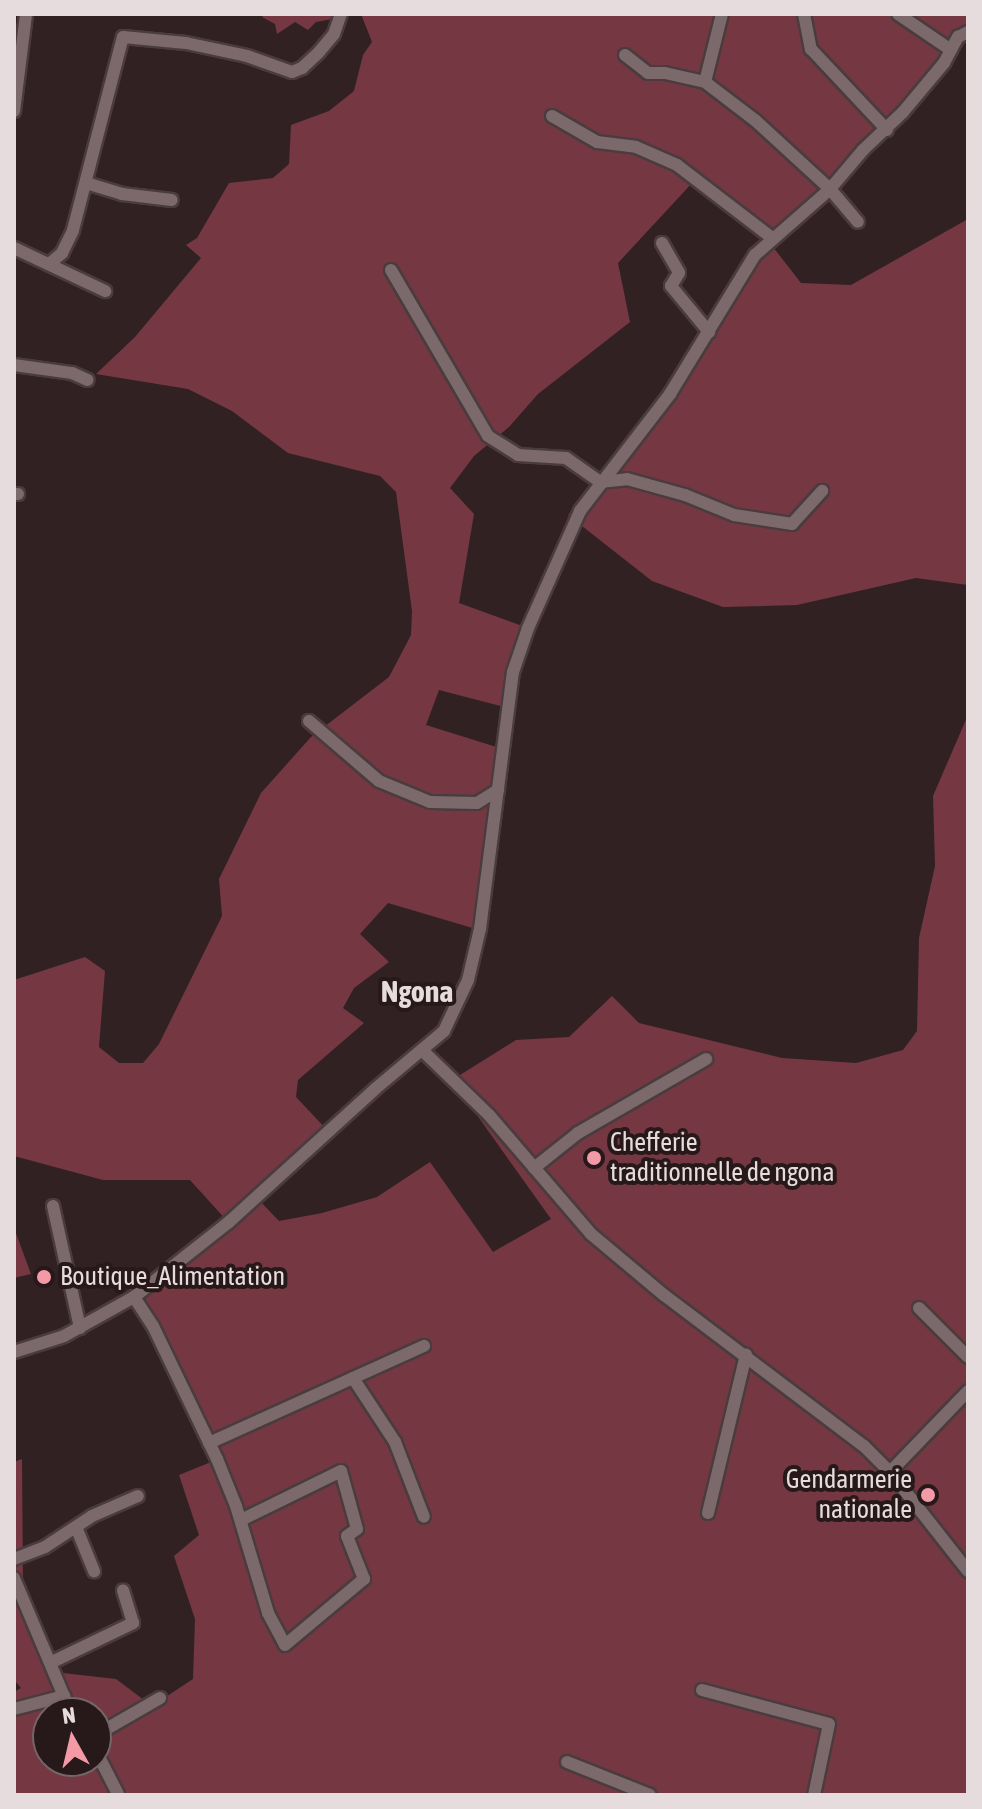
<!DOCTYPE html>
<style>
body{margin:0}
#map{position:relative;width:982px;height:1809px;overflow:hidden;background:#312123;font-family:"Asap Condensed",sans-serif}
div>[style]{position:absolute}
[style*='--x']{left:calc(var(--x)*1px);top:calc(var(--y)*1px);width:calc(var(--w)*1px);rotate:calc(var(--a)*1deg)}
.green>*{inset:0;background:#753842}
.roads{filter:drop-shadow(2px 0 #4a3c3e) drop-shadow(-2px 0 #4a3c3e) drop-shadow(0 2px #4a3c3e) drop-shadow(0 -2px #4a3c3e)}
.minor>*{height:12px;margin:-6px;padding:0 6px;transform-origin:6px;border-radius:6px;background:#7c696b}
.dots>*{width:22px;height:22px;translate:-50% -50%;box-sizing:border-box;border:4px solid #27181a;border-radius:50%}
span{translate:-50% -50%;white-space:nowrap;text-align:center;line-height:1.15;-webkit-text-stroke:8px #27181a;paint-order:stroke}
.poi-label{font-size:26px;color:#e7dcdd}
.left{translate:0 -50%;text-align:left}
.right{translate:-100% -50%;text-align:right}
.quarter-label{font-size:30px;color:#e7dcdd;font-weight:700}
.frame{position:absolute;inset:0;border:16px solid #e7dcdd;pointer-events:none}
.north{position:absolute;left:32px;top:1697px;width:80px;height:80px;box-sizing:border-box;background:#27181a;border:2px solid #746668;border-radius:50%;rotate:352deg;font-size:22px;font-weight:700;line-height:32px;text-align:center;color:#e7dcdd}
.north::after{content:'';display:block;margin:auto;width:28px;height:36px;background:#f49aa6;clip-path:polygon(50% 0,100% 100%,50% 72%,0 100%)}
</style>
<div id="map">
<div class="green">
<i style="clip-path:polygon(266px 14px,359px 14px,316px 22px,308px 30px,295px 22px,277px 34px,275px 24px,262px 17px)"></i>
<i style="clip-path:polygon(evenodd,361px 14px,968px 14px,968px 39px,869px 153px,766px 238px,801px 283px,851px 285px,968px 219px,968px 585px,916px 578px,797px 605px,723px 607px,652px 581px,568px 515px,661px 401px,750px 251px,765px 238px,693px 182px,618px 263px,630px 322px,538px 394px,509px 427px,474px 456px,450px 488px,474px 514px,459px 603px,528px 628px,512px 709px,439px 690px,426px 725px,506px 750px,476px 929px,388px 903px,360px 934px,389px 962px,354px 988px,343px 1008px,364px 1023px,298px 1080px,296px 1097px,328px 1131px,256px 1197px,279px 1221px,322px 1213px,377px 1197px,430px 1162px,493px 1252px,551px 1219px,452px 1080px,516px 1040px,569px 1037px,612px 996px,639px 1023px,782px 1058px,856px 1063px,903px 1050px,917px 1031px,919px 938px,935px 866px,933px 796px,968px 715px,968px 1795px,14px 1795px,14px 1692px,21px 1688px,14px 1680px,14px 1462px,22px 1459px,23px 1584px,38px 1625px,63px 1673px,116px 1679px,152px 1706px,193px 1679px,195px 1619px,174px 1556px,199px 1535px,179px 1475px,216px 1460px,134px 1297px,228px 1222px,190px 1180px,103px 1180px,14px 1156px,14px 980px,85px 957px,105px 971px,99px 1047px,119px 1063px,143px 1063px,159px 1044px,222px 916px,219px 879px,261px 793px,311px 737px,389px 677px,411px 635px,412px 611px,396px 492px,380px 476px,288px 453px,232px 411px,188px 389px,96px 374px,135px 337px,201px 258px,186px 245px,197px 238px,229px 183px,273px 178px,289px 164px,291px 125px,329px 111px,354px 91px,363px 55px,372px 42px,361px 14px,48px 1713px,96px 1713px,96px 1761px,48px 1761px,48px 1713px)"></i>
<i style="clip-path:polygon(14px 1228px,31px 1274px,14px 1278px)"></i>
</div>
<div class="roads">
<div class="minor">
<i style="--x:804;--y:14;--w:36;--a:79"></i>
<i style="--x:811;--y:49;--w:111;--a:46.8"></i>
<i style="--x:898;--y:14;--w:64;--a:34.2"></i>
<i style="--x:625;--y:55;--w:29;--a:38"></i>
<i style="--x:648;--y:73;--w:17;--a:0"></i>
<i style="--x:665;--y:73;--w:41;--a:12.7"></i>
<i style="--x:705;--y:82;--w:64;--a:37.4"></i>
<i style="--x:756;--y:121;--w:100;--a:42.6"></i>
<i style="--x:830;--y:189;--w:43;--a:49.7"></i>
<i style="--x:705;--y:82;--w:70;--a:-76"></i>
<i style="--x:14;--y:111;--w:98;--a:-82.9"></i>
<i style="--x:552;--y:116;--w:52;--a:30"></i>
<i style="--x:597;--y:142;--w:39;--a:7"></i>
<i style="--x:636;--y:147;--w:45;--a:23.7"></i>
<i style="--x:677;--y:165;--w:120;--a:37.5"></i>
<i style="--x:86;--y:183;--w:38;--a:17"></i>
<i style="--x:122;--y:194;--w:50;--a:6.8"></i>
<i style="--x:662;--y:243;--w:34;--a:60"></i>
<i style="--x:679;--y:273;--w:15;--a:122"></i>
<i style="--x:671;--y:286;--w:60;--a:50.4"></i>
<i style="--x:14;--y:248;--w:101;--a:25.3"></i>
<i style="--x:49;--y:264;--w:17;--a:-40"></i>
<i style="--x:62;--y:253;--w:25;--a:-64"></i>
<i style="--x:73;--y:230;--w:199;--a:-75.5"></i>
<i style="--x:123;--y:37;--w:63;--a:5.4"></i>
<i style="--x:186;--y:43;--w:62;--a:12"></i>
<i style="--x:247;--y:56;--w:48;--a:19.6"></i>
<i style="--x:292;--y:72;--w:11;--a:-22"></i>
<i style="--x:302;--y:68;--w:23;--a:-43"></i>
<i style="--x:319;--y:52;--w:23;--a:-50"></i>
<i style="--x:334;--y:34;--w:21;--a:-71"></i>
<i style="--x:391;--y:270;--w:192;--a:59.7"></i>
<i style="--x:488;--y:436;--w:36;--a:32"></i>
<i style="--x:518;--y:455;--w:48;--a:3.6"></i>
<i style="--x:566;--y:458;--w:42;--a:35.2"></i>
<i style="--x:600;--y:482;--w:27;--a:-6"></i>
<i style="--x:627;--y:479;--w:60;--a:15.4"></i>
<i style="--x:685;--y:495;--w:53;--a:22.2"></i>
<i style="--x:734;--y:515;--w:59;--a:8.8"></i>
<i style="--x:792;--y:524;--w:45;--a:-47.7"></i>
<i style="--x:14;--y:365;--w:59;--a:7.9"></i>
<i style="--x:72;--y:373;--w:17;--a:24"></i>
<i style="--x:14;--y:494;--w:4;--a:0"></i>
<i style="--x:309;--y:721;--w:92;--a:40.6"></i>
<i style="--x:379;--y:781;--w:55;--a:22.4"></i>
<i style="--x:430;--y:802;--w:47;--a:1.2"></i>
<i style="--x:477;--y:803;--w:25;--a:-32"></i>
<i style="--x:423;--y:1051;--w:92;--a:44.1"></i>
<i style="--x:489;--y:1115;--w:157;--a:49.4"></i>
<i style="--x:591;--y:1234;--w:95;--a:39.9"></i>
<i style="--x:664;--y:1295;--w:251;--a:37.1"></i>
<i style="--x:864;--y:1446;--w:37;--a:45"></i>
<i style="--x:890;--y:1472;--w:126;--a:51.8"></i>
<i style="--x:534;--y:1168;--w:56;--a:-38.5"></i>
<i style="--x:578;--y:1133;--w:148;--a:-30"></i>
<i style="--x:53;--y:1206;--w:125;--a:77.5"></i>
<i style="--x:134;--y:1297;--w:35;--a:57"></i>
<i style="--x:153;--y:1326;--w:148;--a:64.3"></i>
<i style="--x:217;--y:1459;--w:51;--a:68"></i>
<i style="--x:236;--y:1506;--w:112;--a:73.3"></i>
<i style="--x:268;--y:1613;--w:36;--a:62"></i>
<i style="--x:285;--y:1645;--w:103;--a:-39.9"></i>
<i style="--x:364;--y:1579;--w:46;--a:-111.6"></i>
<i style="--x:347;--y:1536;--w:12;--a:-35"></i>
<i style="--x:357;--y:1529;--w:60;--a:-105.4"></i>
<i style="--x:341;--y:1471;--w:111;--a:153.9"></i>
<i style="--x:919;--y:1308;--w:69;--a:45"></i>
<i style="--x:14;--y:1352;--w:52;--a:-17.7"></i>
<i style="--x:64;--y:1336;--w:80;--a:-29.1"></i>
<i style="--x:134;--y:1297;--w:121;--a:-38.3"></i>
<i style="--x:229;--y:1222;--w:197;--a:-42.3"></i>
<i style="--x:375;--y:1089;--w:90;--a:-40"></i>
<i style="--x:444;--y:1031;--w:56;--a:-64.8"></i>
<i style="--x:468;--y:980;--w:52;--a:-76.8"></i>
<i style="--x:480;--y:929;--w:259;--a:-82.7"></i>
<i style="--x:513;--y:672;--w:46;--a:-71.2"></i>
<i style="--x:528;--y:628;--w:128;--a:-66"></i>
<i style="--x:580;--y:511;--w:148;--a:-52.4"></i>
<i style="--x:670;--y:394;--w:163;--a:-58.6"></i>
<i style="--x:755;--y:255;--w:100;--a:-41.3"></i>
<i style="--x:830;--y:189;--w:51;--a:-49.8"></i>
<i style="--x:863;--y:150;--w:55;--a:-43.5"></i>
<i style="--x:903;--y:112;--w:64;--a:-50.1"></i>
<i style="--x:944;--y:63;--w:30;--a:-62"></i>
<i style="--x:958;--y:37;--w:11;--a:-27"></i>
<i style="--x:353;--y:1378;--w:77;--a:56.7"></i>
<i style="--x:395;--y:1442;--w:80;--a:68.9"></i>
<i style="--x:209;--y:1443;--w:236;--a:-24.3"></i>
<i style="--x:890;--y:1472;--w:112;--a:-46.1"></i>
<i style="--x:708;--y:1513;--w:163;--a:-76.5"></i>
<i style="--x:76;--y:1527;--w:48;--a:67.8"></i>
<i style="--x:14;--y:1559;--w:33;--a:-21"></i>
<i style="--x:45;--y:1547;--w:56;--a:-33.4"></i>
<i style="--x:92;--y:1516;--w:50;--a:-23.5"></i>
<i style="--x:14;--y:1578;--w:147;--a:67.1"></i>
<i style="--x:52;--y:1662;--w:90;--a:-25.7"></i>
<i style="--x:133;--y:1623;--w:34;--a:-107"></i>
<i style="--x:702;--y:1690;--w:131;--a:15"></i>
<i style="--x:829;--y:1724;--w:73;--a:101.9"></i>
<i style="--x:14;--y:1709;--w:52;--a:-14.6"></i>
<i style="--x:96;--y:1735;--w:74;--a:-30"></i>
<i style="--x:96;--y:1751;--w:48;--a:62.9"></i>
<i style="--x:567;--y:1762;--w:89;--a:21.7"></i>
</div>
</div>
<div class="dots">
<i style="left:594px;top:1158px;background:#f49aa6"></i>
<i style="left:44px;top:1277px;background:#f49aa6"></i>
<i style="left:928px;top:1495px;background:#f49aa6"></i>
</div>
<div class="poi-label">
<span class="left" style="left:610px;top:1158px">Chefferie<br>traditionnelle de ngona</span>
<span class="left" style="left:60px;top:1277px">Boutique_Alimentation</span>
<span class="right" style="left:912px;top:1495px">Gendarmerie<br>nationale</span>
</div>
<div class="quarter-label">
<span style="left:417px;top:991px">Ngona</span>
</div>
<div class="frame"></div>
<div class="north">N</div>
</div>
